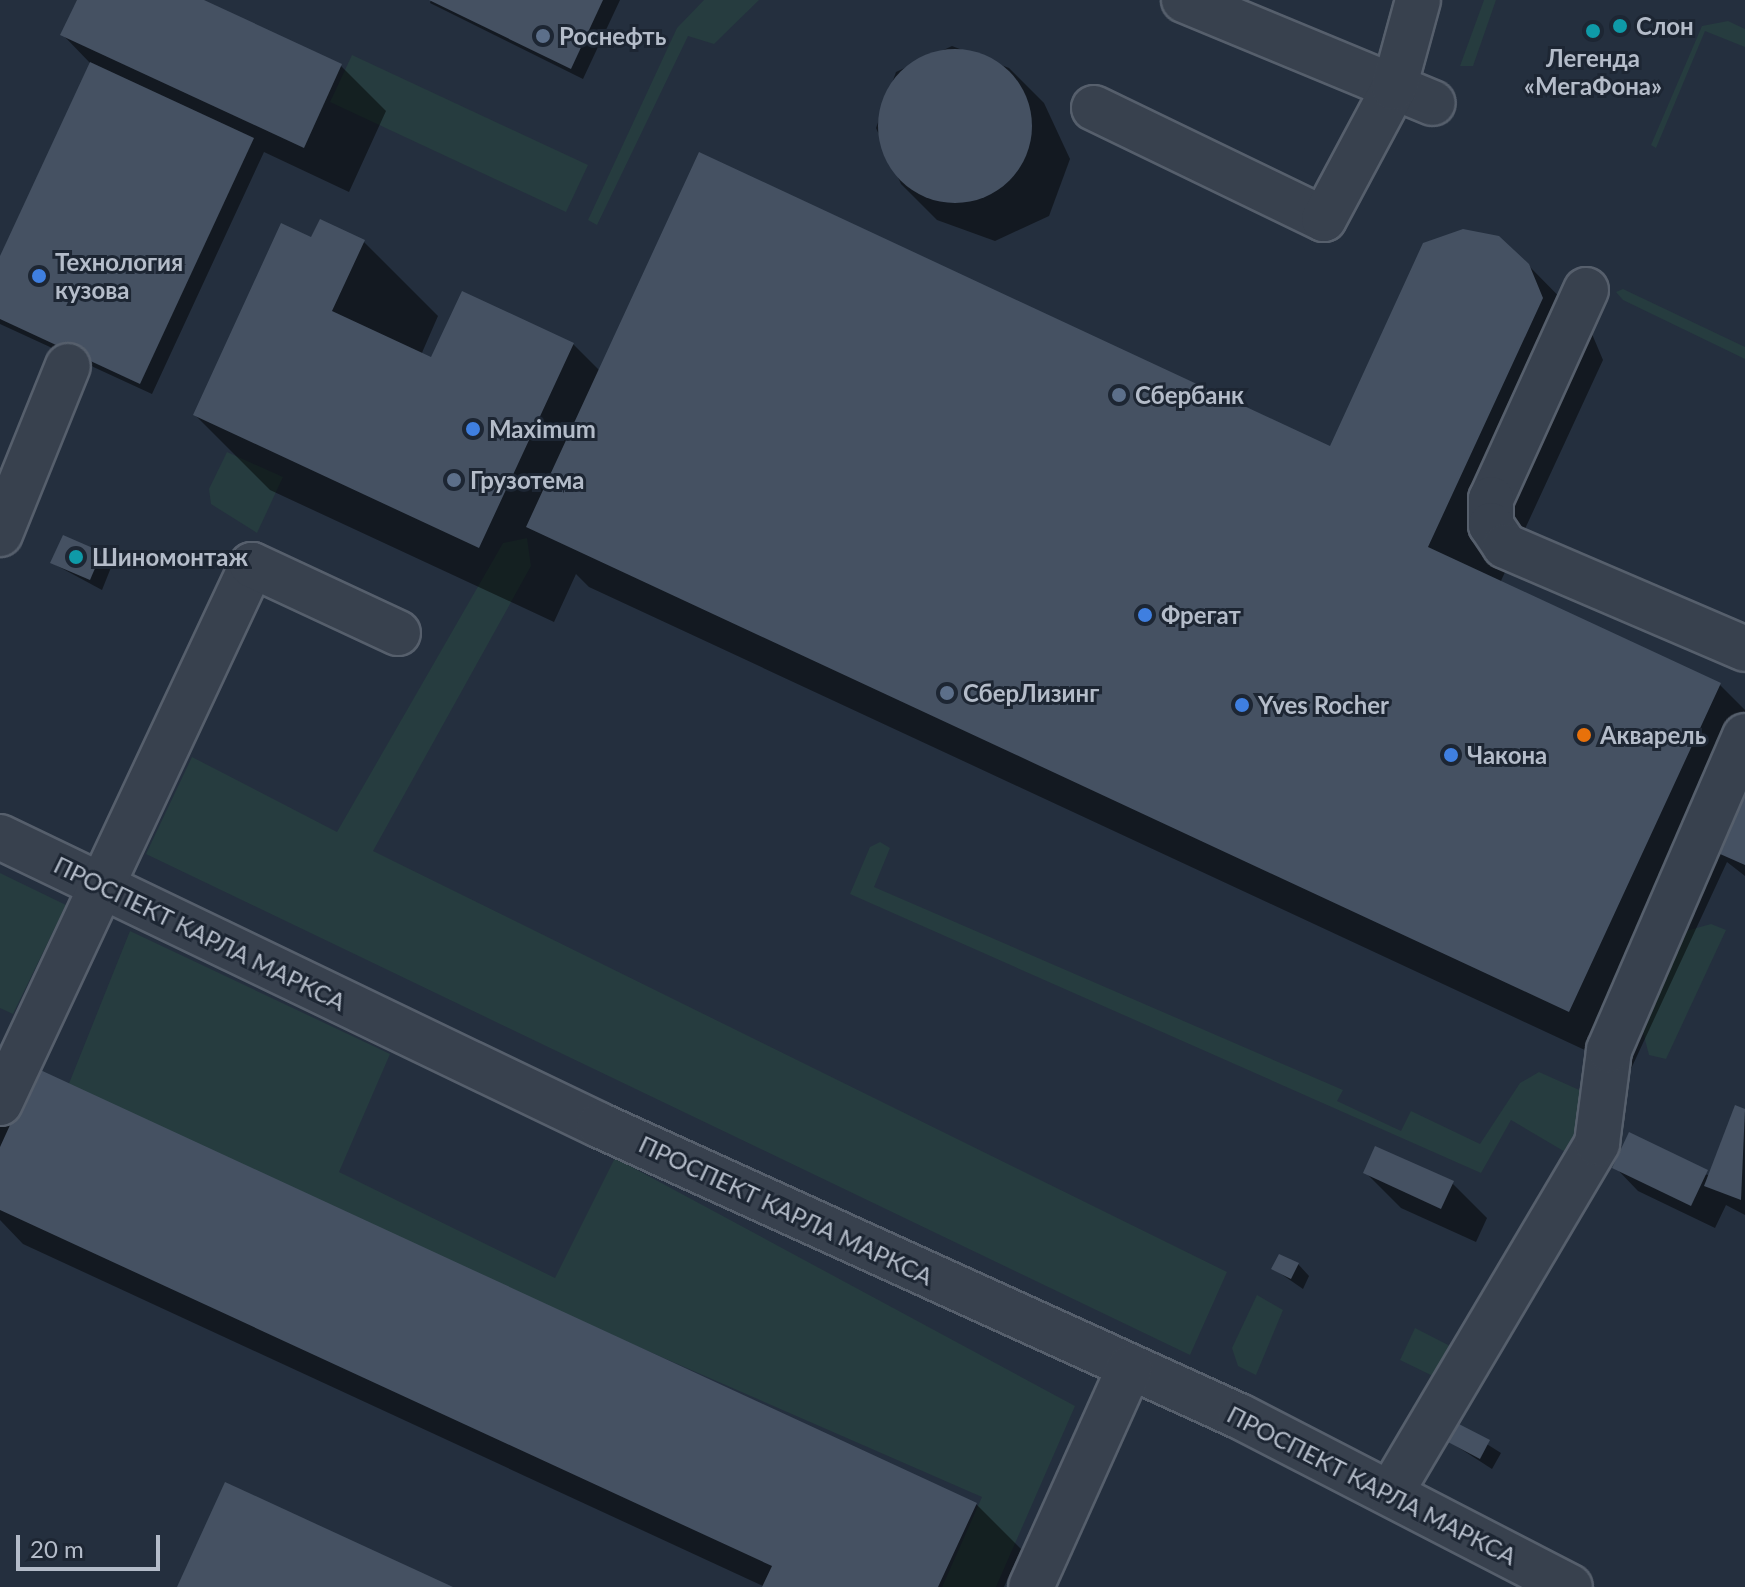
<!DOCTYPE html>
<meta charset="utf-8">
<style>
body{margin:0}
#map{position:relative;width:1745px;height:1587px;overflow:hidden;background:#242f3e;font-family:Lato,sans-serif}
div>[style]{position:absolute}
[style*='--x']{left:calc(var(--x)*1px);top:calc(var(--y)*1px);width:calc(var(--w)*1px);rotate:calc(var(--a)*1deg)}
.green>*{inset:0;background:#263c3f}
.shadow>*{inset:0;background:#0007}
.building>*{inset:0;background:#455162}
.round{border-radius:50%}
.roads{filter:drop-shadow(2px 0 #565f6c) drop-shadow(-2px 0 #565f6c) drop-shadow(0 2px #565f6c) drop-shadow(0 -2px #565f6c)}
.minor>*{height:44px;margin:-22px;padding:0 22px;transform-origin:22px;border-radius:22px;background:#38414e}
.dots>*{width:22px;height:22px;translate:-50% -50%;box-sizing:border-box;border:4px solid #1d2633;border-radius:50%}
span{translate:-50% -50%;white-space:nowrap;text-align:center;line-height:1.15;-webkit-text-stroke:6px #1d2633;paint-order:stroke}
.poi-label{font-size:24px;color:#b4bcc9;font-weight:700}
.left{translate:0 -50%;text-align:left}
.street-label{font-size:24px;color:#b4bcc9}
.scale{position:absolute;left:16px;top:1535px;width:144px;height:36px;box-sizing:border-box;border:4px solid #b4bcc9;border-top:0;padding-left:10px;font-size:24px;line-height:28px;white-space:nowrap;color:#b4bcc9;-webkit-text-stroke:6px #1d2633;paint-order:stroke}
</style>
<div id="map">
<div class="green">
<i style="clip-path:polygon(704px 0,759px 0,714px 44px,688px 36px,597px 225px,588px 220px,677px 28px)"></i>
<i style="clip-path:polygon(1484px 0,1496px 0,1473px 66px,1460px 66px)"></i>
<i style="clip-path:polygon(1728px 21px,1745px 29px,1745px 47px,1705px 31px,1656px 148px,1651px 145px,1702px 26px)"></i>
<i style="clip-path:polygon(352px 55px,588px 165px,566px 212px,330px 102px)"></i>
<i style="clip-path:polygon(1623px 289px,1745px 347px,1745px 359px,1623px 300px,1616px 292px)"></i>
<i style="clip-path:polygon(227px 452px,283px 477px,257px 533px,211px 504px,209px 489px)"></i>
<i style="clip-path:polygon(527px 538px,531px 566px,373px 851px,1227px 1272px,1190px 1355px,146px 854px,192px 757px,337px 832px,503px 543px)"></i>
<i style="clip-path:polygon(880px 842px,890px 848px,874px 887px,1343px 1090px,1337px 1101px,1401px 1131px,1411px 1111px,1480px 1144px,1520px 1083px,1539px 1072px,1586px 1093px,1595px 1111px,1567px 1153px,1511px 1120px,1481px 1173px,850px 894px,870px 847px)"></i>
<i style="clip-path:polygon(0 873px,66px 905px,13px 1014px,0 1008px)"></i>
<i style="clip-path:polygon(1711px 924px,1726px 930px,1666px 1059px,1649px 1055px,1641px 1024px,1682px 932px)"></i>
<i style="clip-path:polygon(130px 931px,390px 1054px,339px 1172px,555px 1278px,615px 1158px,1075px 1406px,996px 1587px,942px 1587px,982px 1497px,64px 1096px)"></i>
<i style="clip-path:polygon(1257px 1295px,1283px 1310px,1256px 1375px,1238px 1366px,1232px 1348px)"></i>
<i style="clip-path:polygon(1415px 1328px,1450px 1346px,1435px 1377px,1400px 1360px)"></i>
</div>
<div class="shadow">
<i style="clip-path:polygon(79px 0,199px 0,341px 66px,386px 111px,349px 192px,264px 152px,152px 394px,0 324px,0 261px,91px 64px,63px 35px)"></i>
<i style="clip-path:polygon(620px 0,583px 79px,430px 3px,431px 0)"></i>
<i style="clip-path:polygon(952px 46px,1009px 68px,1044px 103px,1070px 159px,1049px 216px,995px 241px,937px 220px,901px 184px,876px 128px,896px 72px)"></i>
<i style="clip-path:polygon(312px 240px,363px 241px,438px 316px,421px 355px,432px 360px,573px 344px,600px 371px,1331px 448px,1528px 265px,1589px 327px,1603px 360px,1500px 583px,1720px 685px,1745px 710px,1745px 876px,1727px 862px,1630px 1071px,589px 587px,576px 574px,554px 622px,270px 490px,195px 415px)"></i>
<i style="clip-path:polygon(101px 553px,112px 565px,102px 590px,52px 563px)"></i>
<i style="clip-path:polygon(0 1067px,976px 1504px,1021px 1549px,1004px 1587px,765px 1587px,23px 1244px,0 1220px)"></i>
<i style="clip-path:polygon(1736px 1108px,1745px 1112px,1745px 1215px,1726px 1205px,1715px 1228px,1638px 1191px,1615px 1167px,1710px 1175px)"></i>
<i style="clip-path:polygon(1366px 1173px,1452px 1183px,1487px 1218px,1476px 1242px,1401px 1208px)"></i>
<i style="clip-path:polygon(1298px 1264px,1309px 1276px,1303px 1289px,1274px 1269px)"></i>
<i style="clip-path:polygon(1458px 1426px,1501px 1453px,1492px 1469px,1450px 1442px)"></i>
</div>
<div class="building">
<i style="clip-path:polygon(77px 0,204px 0,342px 64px,304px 148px,60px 35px)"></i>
<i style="clip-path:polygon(429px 0,603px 0,571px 69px)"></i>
<i class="round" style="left:878px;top:49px;width:154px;height:154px"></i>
<i style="clip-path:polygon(90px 62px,254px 138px,140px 384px,0 319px,0 256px)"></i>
<i style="clip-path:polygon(699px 152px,1330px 446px,1423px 243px,1463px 229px,1499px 236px,1529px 264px,1543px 298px,1428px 547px,1721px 683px,1569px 1012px,526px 527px)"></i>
<i style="clip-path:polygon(320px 219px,365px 240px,332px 311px,431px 357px,462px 291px,574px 343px,479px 548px,193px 415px,281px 223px,311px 237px)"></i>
<i style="clip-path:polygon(63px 535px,102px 552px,90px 580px,50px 563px)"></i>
<i style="clip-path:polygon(1745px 776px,1745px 865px,1711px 850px)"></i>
<i style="clip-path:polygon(36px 1068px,977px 1503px,938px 1587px,762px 1587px,772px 1566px,0 1210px,0 1147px)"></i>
<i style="clip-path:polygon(1735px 1105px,1745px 1109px,1741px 1200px,1704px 1186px)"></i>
<i style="clip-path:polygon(1629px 1132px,1708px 1170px,1691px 1206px,1612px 1168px)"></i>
<i style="clip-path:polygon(1375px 1146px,1454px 1181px,1441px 1209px,1363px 1173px)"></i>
<i style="clip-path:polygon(1279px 1254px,1299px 1263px,1291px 1279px,1271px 1269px)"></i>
<i style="clip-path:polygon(1457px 1423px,1490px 1440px,1480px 1459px,1448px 1442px)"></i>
<i style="clip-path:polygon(225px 1482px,453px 1587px,177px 1587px)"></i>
</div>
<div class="roads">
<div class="minor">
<i style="--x:1184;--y:0;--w:269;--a:22.5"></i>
<i style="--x:1094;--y:108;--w:255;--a:25.8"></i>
<i style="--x:1324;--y:219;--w:149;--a:-61.9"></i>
<i style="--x:1394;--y:88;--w:91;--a:-74.7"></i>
<i style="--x:1586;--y:290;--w:230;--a:114.4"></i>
<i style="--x:1491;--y:499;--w:26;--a:90"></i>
<i style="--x:1491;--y:525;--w:25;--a:56"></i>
<i style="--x:1505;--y:546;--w:261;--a:23.2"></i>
<i style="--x:0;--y:534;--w:181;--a:-68"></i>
<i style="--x:0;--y:837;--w:665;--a:25.68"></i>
<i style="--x:599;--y:1125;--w:705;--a:24.46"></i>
<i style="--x:1241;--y:1417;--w:370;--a:27.3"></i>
<i style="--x:0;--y:1103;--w:594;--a:-64.9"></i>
<i style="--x:252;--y:565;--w:161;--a:25"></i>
<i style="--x:1391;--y:1492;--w:405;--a:-59.4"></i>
<i style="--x:1597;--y:1143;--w:94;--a:-82.6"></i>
<i style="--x:1609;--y:1050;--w:342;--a:-66.6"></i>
<i style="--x:1031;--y:1587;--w:241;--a:-65.8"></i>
</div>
</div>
<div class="dots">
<i style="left:1620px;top:26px;background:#0f9aa8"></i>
<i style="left:1593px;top:31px;background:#0f9aa8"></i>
<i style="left:543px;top:36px;background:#5c6f8a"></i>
<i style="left:39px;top:276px;background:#3f7fe0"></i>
<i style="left:1119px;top:395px;background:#5c6f8a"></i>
<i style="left:473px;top:429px;background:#3f7fe0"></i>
<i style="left:454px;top:480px;background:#5c6f8a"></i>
<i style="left:76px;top:557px;background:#0f9aa8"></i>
<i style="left:1145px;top:615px;background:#3f7fe0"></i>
<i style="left:947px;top:693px;background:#5c6f8a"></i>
<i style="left:1242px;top:705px;background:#3f7fe0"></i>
<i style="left:1584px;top:735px;background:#e8710a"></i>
<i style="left:1451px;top:755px;background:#3f7fe0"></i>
</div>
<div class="poi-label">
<span class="left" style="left:1636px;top:26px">Слон</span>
<span class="left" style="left:559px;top:36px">Роснефть</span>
<span style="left:1593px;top:72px">Легенда<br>«МегаФона»</span>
<span class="left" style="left:55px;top:276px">Технология<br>кузова</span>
<span class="left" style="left:1135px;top:395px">Сбербанк</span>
<span class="left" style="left:489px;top:429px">Maximum</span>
<span class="left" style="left:470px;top:480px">Грузотема</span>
<span class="left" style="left:92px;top:557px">Шиномонтаж</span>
<span class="left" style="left:1161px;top:615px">Фрегат</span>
<span class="left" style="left:963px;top:693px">СберЛизинг</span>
<span class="left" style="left:1258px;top:705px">Yves Rocher</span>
<span class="left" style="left:1600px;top:735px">Акварель</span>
<span class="left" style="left:1467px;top:755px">Чакона</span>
</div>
<div class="street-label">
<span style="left:200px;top:933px;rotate:26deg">ПРОСПЕКТ КАРЛА МАРКСА</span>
<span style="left:786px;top:1210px;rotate:25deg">ПРОСПЕКТ КАРЛА МАРКСА</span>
<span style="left:1372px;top:1485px;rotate:27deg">ПРОСПЕКТ КАРЛА МАРКСА</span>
</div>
<div class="scale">20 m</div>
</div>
